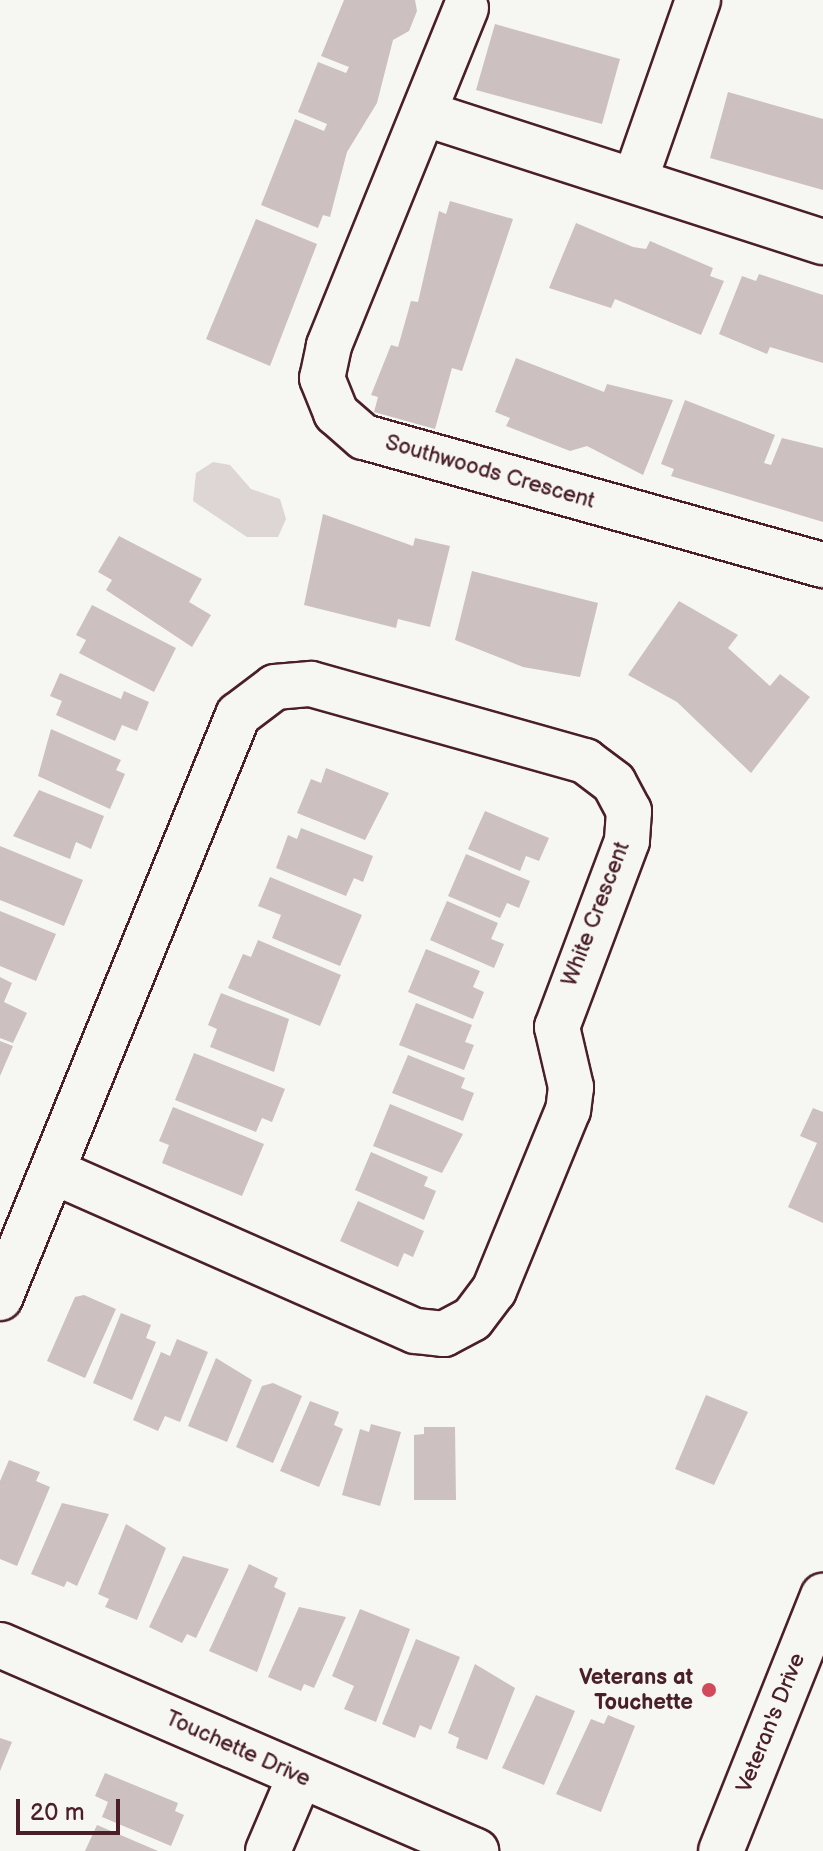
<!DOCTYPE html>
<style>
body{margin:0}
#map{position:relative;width:823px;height:1851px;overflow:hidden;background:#f6f6f2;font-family:"Balsamiq Sans",sans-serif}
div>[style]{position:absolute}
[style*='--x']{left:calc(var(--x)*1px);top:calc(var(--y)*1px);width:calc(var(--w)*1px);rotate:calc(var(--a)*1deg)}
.green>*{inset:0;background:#ddd6d5}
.building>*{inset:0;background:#ccc1c0}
.roads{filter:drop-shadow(2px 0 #4a1f2b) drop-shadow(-2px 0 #4a1f2b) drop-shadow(0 2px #4a1f2b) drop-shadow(0 -2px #4a1f2b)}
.minor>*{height:44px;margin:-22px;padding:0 22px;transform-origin:22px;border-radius:22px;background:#f6f6f2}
.major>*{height:44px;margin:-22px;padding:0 22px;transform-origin:22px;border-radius:22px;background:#f6f6f2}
.dots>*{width:22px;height:22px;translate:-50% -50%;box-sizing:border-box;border:4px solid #f6f6f2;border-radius:50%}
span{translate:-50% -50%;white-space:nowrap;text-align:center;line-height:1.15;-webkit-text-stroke:7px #f6f6f2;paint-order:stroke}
.street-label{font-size:22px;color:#4a1f2b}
.poi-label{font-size:22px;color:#4a1f2b;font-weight:700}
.right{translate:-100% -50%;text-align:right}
.scale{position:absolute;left:16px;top:1799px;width:104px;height:36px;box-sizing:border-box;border:4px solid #4a1f2b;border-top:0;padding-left:10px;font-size:24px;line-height:28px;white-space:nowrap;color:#4a1f2b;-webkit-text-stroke:6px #f6f6f2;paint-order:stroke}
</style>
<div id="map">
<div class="green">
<i style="clip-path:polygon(213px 462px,230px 465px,251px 489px,280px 499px,286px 519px,278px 537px,247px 537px,193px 501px,196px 473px)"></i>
</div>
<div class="building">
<i style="clip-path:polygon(344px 0,415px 0,417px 11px,409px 31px,393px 40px,377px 103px,347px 152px,330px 217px,323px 215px,318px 228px,261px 205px,295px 119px,324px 131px,327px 124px,298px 112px,318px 62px,346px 73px,349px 67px,321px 56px)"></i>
<i style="clip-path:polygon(495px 24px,620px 59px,602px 124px,476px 90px)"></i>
<i style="clip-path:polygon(728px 92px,823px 119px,823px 190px,710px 158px)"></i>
<i style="clip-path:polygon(450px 201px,513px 219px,462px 371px,452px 368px,435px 429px,374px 412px,378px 397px,371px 395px,391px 345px,398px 347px,411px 301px,418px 302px,439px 211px,446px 214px)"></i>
<i style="clip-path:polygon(256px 219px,317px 244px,270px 366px,206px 339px)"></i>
<i style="clip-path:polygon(576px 223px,633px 247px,646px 249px,650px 241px,713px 268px,710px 276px,724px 281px,701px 335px,615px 299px,611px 308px,549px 288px)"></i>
<i style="clip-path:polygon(759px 274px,823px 295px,823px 363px,770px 347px,767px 354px,719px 334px,742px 276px,756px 281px)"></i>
<i style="clip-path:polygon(516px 358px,604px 392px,607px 384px,673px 400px,643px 475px,587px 446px,570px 451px,506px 426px,510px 418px,495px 412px)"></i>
<i style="clip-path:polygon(685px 400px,775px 435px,764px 463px,771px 465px,782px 438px,823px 448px,823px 522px,671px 476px,674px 469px,661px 464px)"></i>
<i style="clip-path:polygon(323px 514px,413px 546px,415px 538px,450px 546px,430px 627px,398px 619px,396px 628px,304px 605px)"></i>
<i style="clip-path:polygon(119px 536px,202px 579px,189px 602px,211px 615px,192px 647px,106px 590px,112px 580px,98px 572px)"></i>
<i style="clip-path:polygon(472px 571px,598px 603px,580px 677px,523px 667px,455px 640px)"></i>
<i style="clip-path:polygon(679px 601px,738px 635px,728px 648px,770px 686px,780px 674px,810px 697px,751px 773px,677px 702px,628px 675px)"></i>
<i style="clip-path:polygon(92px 605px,176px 648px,154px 692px,79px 653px,86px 640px,76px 635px)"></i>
<i style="clip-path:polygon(60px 673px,121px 699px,124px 691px,149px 702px,137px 731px,122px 725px,115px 741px,56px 715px,62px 701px,50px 696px)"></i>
<i style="clip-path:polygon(51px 729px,121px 760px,116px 770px,125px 774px,110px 809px,38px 776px)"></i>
<i style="clip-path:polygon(326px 768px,389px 793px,365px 840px,297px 813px,311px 779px,321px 783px)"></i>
<i style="clip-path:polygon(39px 790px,104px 816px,91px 849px,76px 842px,70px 859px,13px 836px)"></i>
<i style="clip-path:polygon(485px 811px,549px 838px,539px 861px,526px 856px,520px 871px,468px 849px)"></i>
<i style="clip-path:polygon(301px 828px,373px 856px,363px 882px,354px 878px,346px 896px,276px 868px,288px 835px,297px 839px)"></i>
<i style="clip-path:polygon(0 846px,83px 880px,64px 926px,0 900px)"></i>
<i style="clip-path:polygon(466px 854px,530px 881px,519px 908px,507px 903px,500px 918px,448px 896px)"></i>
<i style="clip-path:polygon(270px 877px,362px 915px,340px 966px,272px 938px,281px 915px,258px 906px)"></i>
<i style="clip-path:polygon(447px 901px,498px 923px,491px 939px,504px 944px,494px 968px,430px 940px)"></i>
<i style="clip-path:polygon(0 911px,56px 934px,36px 981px,0 966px)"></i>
<i style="clip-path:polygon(258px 940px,341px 975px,320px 1026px,228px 988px,243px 954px,251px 957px)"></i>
<i style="clip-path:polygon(426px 949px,480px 971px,473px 987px,484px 992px,473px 1019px,408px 992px)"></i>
<i style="clip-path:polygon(0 977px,12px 983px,4px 1002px,27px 1013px,13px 1043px,0 1038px)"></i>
<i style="clip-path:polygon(221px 993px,289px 1019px,274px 1072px,210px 1047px,217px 1029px,208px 1025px)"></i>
<i style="clip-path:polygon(416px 1003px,472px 1025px,465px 1042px,474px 1045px,464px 1070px,399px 1045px)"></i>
<i style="clip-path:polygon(0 1041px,13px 1046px,0 1076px)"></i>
<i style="clip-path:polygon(194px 1053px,285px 1089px,272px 1122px,262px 1118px,256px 1132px,175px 1100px)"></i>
<i style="clip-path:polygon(408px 1055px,465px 1078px,461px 1088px,474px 1093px,463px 1121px,392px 1093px)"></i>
<i style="clip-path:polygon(390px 1104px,463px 1134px,442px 1173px,373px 1146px)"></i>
<i style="clip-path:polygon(173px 1107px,264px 1144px,242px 1196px,162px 1163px,169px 1145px,159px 1141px)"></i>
<i style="clip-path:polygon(813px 1108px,823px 1112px,823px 1223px,788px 1207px,817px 1143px,800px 1136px)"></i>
<i style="clip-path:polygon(371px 1152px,428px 1177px,424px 1186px,436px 1191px,424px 1220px,355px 1190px)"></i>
<i style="clip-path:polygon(358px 1201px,424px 1231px,413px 1257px,404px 1253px,398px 1267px,340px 1241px)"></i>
<i style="clip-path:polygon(84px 1295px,116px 1309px,85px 1378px,47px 1361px,75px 1297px)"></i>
<i style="clip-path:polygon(121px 1313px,151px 1325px,146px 1338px,156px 1342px,132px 1400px,93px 1383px)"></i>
<i style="clip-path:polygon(177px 1339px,208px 1352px,180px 1422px,165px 1416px,158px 1431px,133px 1420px,161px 1352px,170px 1356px)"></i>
<i style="clip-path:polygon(216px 1358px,252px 1380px,227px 1442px,188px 1426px)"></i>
<i style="clip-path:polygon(273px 1383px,302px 1396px,273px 1463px,236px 1447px,262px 1386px)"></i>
<i style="clip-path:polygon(706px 1395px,748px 1412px,714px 1485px,675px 1469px)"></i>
<i style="clip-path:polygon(310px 1401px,339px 1412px,334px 1425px,343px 1429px,319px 1487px,280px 1471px)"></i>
<i style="clip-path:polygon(371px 1424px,401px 1432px,380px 1506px,342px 1495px,360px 1429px,369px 1432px)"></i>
<i style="clip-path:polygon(424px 1427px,455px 1427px,456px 1500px,414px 1500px,414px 1435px,424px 1434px)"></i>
<i style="clip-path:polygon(9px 1460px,40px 1472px,36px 1481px,50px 1487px,17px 1566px,0 1559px,0 1481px)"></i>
<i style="clip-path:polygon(62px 1503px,109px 1514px,77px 1586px,67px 1581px,64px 1587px,31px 1574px)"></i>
<i style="clip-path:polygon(126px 1524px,166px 1548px,137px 1620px,105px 1607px,109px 1599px,98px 1594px)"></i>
<i style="clip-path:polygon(183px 1556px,229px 1569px,196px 1638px,187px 1634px,182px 1643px,149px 1627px)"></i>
<i style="clip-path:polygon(249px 1564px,278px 1578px,274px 1587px,286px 1593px,257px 1672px,209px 1651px)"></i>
<i style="clip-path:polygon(299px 1607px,346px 1617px,314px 1688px,304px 1684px,301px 1691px,268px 1677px)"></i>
<i style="clip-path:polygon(360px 1609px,410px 1629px,376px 1722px,344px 1709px,354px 1686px,332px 1676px)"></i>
<i style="clip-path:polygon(416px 1639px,460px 1657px,431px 1730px,420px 1725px,415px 1738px,382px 1724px)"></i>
<i style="clip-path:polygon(475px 1664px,515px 1688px,487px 1760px,456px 1748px,459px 1738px,448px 1733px)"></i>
<i style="clip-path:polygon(536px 1695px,575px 1711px,544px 1785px,502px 1768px)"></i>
<i style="clip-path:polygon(608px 1715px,635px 1726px,601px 1812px,556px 1794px,591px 1719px,604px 1724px)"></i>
<i style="clip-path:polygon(0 1738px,12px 1742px,0 1771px)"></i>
<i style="clip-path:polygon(105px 1773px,178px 1803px,175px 1811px,184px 1815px,171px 1846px,102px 1817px,108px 1802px,95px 1796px)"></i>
<i style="clip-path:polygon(97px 1825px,158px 1851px,85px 1851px)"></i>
</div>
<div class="roads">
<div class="minor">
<i style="--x:466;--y:8;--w:365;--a:112.1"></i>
<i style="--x:329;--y:346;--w:33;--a:102"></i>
<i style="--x:322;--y:378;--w:38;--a:68"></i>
<i style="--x:336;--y:413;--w:37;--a:41"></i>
<i style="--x:364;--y:437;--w:477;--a:15.6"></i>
<i style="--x:426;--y:114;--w:417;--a:17.9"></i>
<i style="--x:635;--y:180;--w:191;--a:-70.7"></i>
<i style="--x:0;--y:1298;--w:630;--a:-67.79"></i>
<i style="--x:238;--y:715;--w:46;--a:-37.1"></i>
<i style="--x:275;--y:687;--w:36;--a:-5"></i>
<i style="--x:311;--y:684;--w:285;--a:15.7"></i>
<i style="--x:585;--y:761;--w:36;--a:37"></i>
<i style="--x:614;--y:783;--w:32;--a:62"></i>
<i style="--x:629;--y:811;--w:30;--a:94"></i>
<i style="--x:627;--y:841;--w:199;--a:110.6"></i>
<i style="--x:557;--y:1027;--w:62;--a:76.9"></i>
<i style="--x:571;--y:1087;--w:23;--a:97"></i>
<i style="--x:568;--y:1110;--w:195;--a:112.3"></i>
<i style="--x:494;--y:1290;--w:36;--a:127"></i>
<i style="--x:472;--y:1319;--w:32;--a:152"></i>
<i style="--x:444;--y:1334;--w:29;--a:-174"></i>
<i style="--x:415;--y:1331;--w:396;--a:-156.2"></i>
<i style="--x:0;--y:1645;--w:519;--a:23.4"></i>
<i style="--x:268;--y:1851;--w:82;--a:-66.9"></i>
</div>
<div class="major">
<i style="--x:721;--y:1851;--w:275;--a:-68.2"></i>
</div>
</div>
<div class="dots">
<i style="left:709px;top:1690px;background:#d1495b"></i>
</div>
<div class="street-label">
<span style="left:490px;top:472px;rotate:16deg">Southwoods Crescent</span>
<span style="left:596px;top:914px;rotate:-69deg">White Crescent</span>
<span style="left:771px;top:1723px;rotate:-68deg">Veteran's Drive</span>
<span style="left:238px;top:1749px;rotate:24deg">Touchette Drive</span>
</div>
<div class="poi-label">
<span class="right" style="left:693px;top:1690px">Veterans at<br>Touchette</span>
</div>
<div class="scale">20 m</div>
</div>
